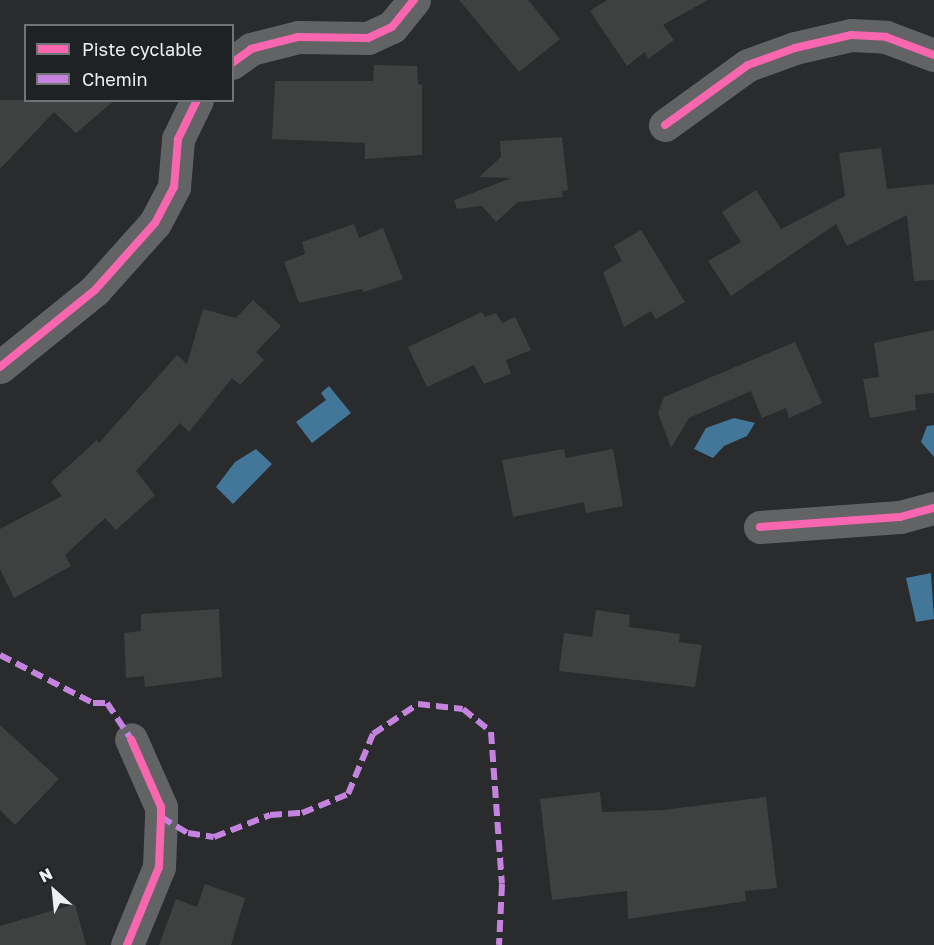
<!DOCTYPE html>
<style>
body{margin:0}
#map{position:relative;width:934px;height:945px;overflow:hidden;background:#292b2c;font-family:"Golos Text",sans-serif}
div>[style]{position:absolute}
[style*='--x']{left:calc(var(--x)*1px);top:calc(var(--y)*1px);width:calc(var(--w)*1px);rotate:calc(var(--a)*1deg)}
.water>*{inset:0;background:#42779a}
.building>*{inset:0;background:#3f4141}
.street>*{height:33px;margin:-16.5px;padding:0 16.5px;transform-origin:16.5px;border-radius:16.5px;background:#626364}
.quiet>*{height:6px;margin-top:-3px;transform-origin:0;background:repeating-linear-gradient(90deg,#c483df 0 12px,transparent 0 18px)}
.cycleway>*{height:8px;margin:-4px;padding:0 4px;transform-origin:4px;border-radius:4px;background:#f766af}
span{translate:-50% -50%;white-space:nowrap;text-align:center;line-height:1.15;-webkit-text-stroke:4.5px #1f2224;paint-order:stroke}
.legend{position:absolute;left:24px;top:24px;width:210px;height:78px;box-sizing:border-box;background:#1f2224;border:2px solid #717476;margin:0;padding:8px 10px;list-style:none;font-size:18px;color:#edeff0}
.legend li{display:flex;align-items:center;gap:12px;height:30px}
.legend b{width:30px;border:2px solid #717476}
.north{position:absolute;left:24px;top:861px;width:60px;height:60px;-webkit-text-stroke:4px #1f2224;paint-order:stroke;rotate:333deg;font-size:16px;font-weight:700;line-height:24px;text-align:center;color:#edeff0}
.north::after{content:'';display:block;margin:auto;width:21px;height:27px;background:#edeff0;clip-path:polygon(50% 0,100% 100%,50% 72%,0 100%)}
</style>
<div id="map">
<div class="water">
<i style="clip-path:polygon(329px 386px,351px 413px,312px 443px,296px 422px,326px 400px,321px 393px)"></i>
<i style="clip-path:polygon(734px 418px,755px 423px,747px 436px,724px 446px,713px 458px,694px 449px,706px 428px)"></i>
<i style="clip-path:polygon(934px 425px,934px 457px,921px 442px,927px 426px)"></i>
<i style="clip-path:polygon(256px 449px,272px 464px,233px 504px,216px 487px,235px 462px)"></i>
<i style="clip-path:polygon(931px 573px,934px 619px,916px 622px,906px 578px)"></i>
</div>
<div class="building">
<i style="clip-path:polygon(459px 0,528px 0,560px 39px,519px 72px)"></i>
<i style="clip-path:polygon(607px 0,708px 0,663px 25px,674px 40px,648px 59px,645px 52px,627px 66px,590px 11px)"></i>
<i style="clip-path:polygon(374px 65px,417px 66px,418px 84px,422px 85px,422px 155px,365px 159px,365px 143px,272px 139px,275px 81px,373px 81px)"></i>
<i style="clip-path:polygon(0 100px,115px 100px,76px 133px,54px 112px,0 169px)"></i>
<i style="clip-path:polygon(562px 137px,568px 190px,562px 191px,563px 197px,518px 202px,496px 222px,482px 206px,457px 209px,454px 200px,511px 178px,479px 177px,501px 157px,500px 141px)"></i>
<i style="clip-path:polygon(881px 148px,887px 189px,934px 184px,934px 280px,914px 281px,907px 215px,847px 246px,836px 224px,731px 296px,708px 261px,741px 242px,722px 212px,756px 190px,781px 229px,845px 196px,839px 153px)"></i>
<i style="clip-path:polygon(354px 224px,359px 238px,383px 228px,403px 279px,364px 292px,362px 289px,299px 303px,284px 262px,305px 254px,302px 242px)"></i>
<i style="clip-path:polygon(641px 230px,685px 302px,656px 319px,651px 311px,624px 327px,603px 272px,622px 261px,614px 246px)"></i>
<i style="clip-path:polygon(253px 300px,281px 326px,256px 352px,264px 360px,240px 385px,232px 378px,189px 432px,180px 423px,136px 471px,155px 495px,116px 530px,105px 518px,65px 555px,71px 566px,14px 598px,0 569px,0 529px,62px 496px,51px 482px,97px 440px,99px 443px,177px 355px,187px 364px,203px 309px,236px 318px)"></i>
<i style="clip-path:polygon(482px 312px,485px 317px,496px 313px,502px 323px,515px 317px,531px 350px,506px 360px,511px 374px,484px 384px,474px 365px,427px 387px,408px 347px)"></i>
<i style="clip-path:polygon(934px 330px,934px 393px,915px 395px,916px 410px,870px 418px,863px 379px,879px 377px,874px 343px)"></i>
<i style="clip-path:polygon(795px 342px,822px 403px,789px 418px,786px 408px,762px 418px,751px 391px,689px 418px,671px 448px,658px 413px,664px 397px)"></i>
<i style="clip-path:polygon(564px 449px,566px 458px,613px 449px,623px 506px,586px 513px,584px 502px,513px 517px,502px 460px)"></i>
<i style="clip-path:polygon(219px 609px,222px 677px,145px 687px,144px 676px,126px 678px,124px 633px,141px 631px,141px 614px)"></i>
<i style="clip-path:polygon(596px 610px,630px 615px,629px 627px,680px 634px,679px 642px,702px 645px,695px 687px,559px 671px,564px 633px,592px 637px)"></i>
<i style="clip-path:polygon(0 725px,59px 779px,15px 825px,0 810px)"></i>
<i style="clip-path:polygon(600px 792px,602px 812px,663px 810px,766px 797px,777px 888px,745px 891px,746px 901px,628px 919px,627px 891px,552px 900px,540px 799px)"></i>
<i style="clip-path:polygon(205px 884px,245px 898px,231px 945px,159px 945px,176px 899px,197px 907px)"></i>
<i style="clip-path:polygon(75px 904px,86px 945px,0 945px,0 926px)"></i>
</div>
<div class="street">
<i style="--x:232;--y:63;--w:24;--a:-36"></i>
<i style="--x:251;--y:49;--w:49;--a:-14.3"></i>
<i style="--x:298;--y:37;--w:70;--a:0.8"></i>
<i style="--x:368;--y:38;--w:26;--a:-25"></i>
<i style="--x:392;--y:27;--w:35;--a:-51"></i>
<i style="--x:665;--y:125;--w:102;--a:-35.9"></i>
<i style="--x:748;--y:65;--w:50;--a:-19.9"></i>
<i style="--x:795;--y:48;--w:57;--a:-13.1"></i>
<i style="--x:851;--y:35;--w:35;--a:3"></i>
<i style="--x:886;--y:37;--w:51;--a:20.6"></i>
<i style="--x:0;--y:367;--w:122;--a:-39"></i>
<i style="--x:95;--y:290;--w:90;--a:-48.2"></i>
<i style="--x:155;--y:223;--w:41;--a:-62.2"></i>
<i style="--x:174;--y:187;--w:48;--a:-85.2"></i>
<i style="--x:178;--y:139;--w:43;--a:-64"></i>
<i style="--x:760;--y:527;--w:140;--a:-4.1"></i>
<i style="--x:900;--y:517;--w:35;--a:-15"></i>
<i style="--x:127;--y:945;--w:84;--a:-67.7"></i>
<i style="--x:159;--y:867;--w:50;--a:-87.7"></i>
<i style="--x:161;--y:817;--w:10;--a:-90"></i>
<i style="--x:161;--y:807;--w:74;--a:-113.8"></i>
</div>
<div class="quiet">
<i style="--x:0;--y:655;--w:105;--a:27.3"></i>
<i style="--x:93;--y:703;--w:14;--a:0"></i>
<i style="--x:107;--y:703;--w:43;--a:56.3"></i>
<i style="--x:161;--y:817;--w:31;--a:31"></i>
<i style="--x:188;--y:833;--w:26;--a:9"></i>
<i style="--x:214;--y:837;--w:60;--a:-21.4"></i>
<i style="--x:270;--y:815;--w:32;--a:-4"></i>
<i style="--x:302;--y:813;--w:50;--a:-22.4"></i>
<i style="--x:348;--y:794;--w:65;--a:-67.4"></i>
<i style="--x:373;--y:734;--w:54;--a:-33.7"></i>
<i style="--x:418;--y:704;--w:45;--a:6.3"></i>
<i style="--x:463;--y:709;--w:36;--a:39"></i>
<i style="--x:491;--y:732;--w:152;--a:85.9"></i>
<i style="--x:502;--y:884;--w:61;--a:92.8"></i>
</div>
<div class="cycleway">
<i style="--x:232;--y:63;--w:24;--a:-36"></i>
<i style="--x:251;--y:49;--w:49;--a:-14.3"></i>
<i style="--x:298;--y:37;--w:70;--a:0.8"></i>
<i style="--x:368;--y:38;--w:26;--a:-25"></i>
<i style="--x:392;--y:27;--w:35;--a:-51"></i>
<i style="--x:665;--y:125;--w:102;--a:-35.9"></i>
<i style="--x:748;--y:65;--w:50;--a:-19.9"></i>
<i style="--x:795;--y:48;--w:57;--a:-13.1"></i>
<i style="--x:851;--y:35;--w:35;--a:3"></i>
<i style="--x:886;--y:37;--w:51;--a:20.6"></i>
<i style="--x:0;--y:367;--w:122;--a:-39"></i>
<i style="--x:95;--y:290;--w:90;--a:-48.2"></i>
<i style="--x:155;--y:223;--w:41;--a:-62.2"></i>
<i style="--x:174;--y:187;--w:48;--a:-85.2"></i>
<i style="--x:178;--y:139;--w:43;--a:-64"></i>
<i style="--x:760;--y:527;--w:140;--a:-4.1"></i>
<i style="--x:900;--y:517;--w:35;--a:-15"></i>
<i style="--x:127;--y:945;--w:84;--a:-67.7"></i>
<i style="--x:159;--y:867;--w:50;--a:-87.7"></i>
<i style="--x:161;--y:817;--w:10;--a:-90"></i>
<i style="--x:161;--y:807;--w:74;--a:-113.8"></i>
</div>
<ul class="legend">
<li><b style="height:8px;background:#f766af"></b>Piste cyclable</li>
<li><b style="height:8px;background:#c483df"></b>Chemin</li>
</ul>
<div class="north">N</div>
</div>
